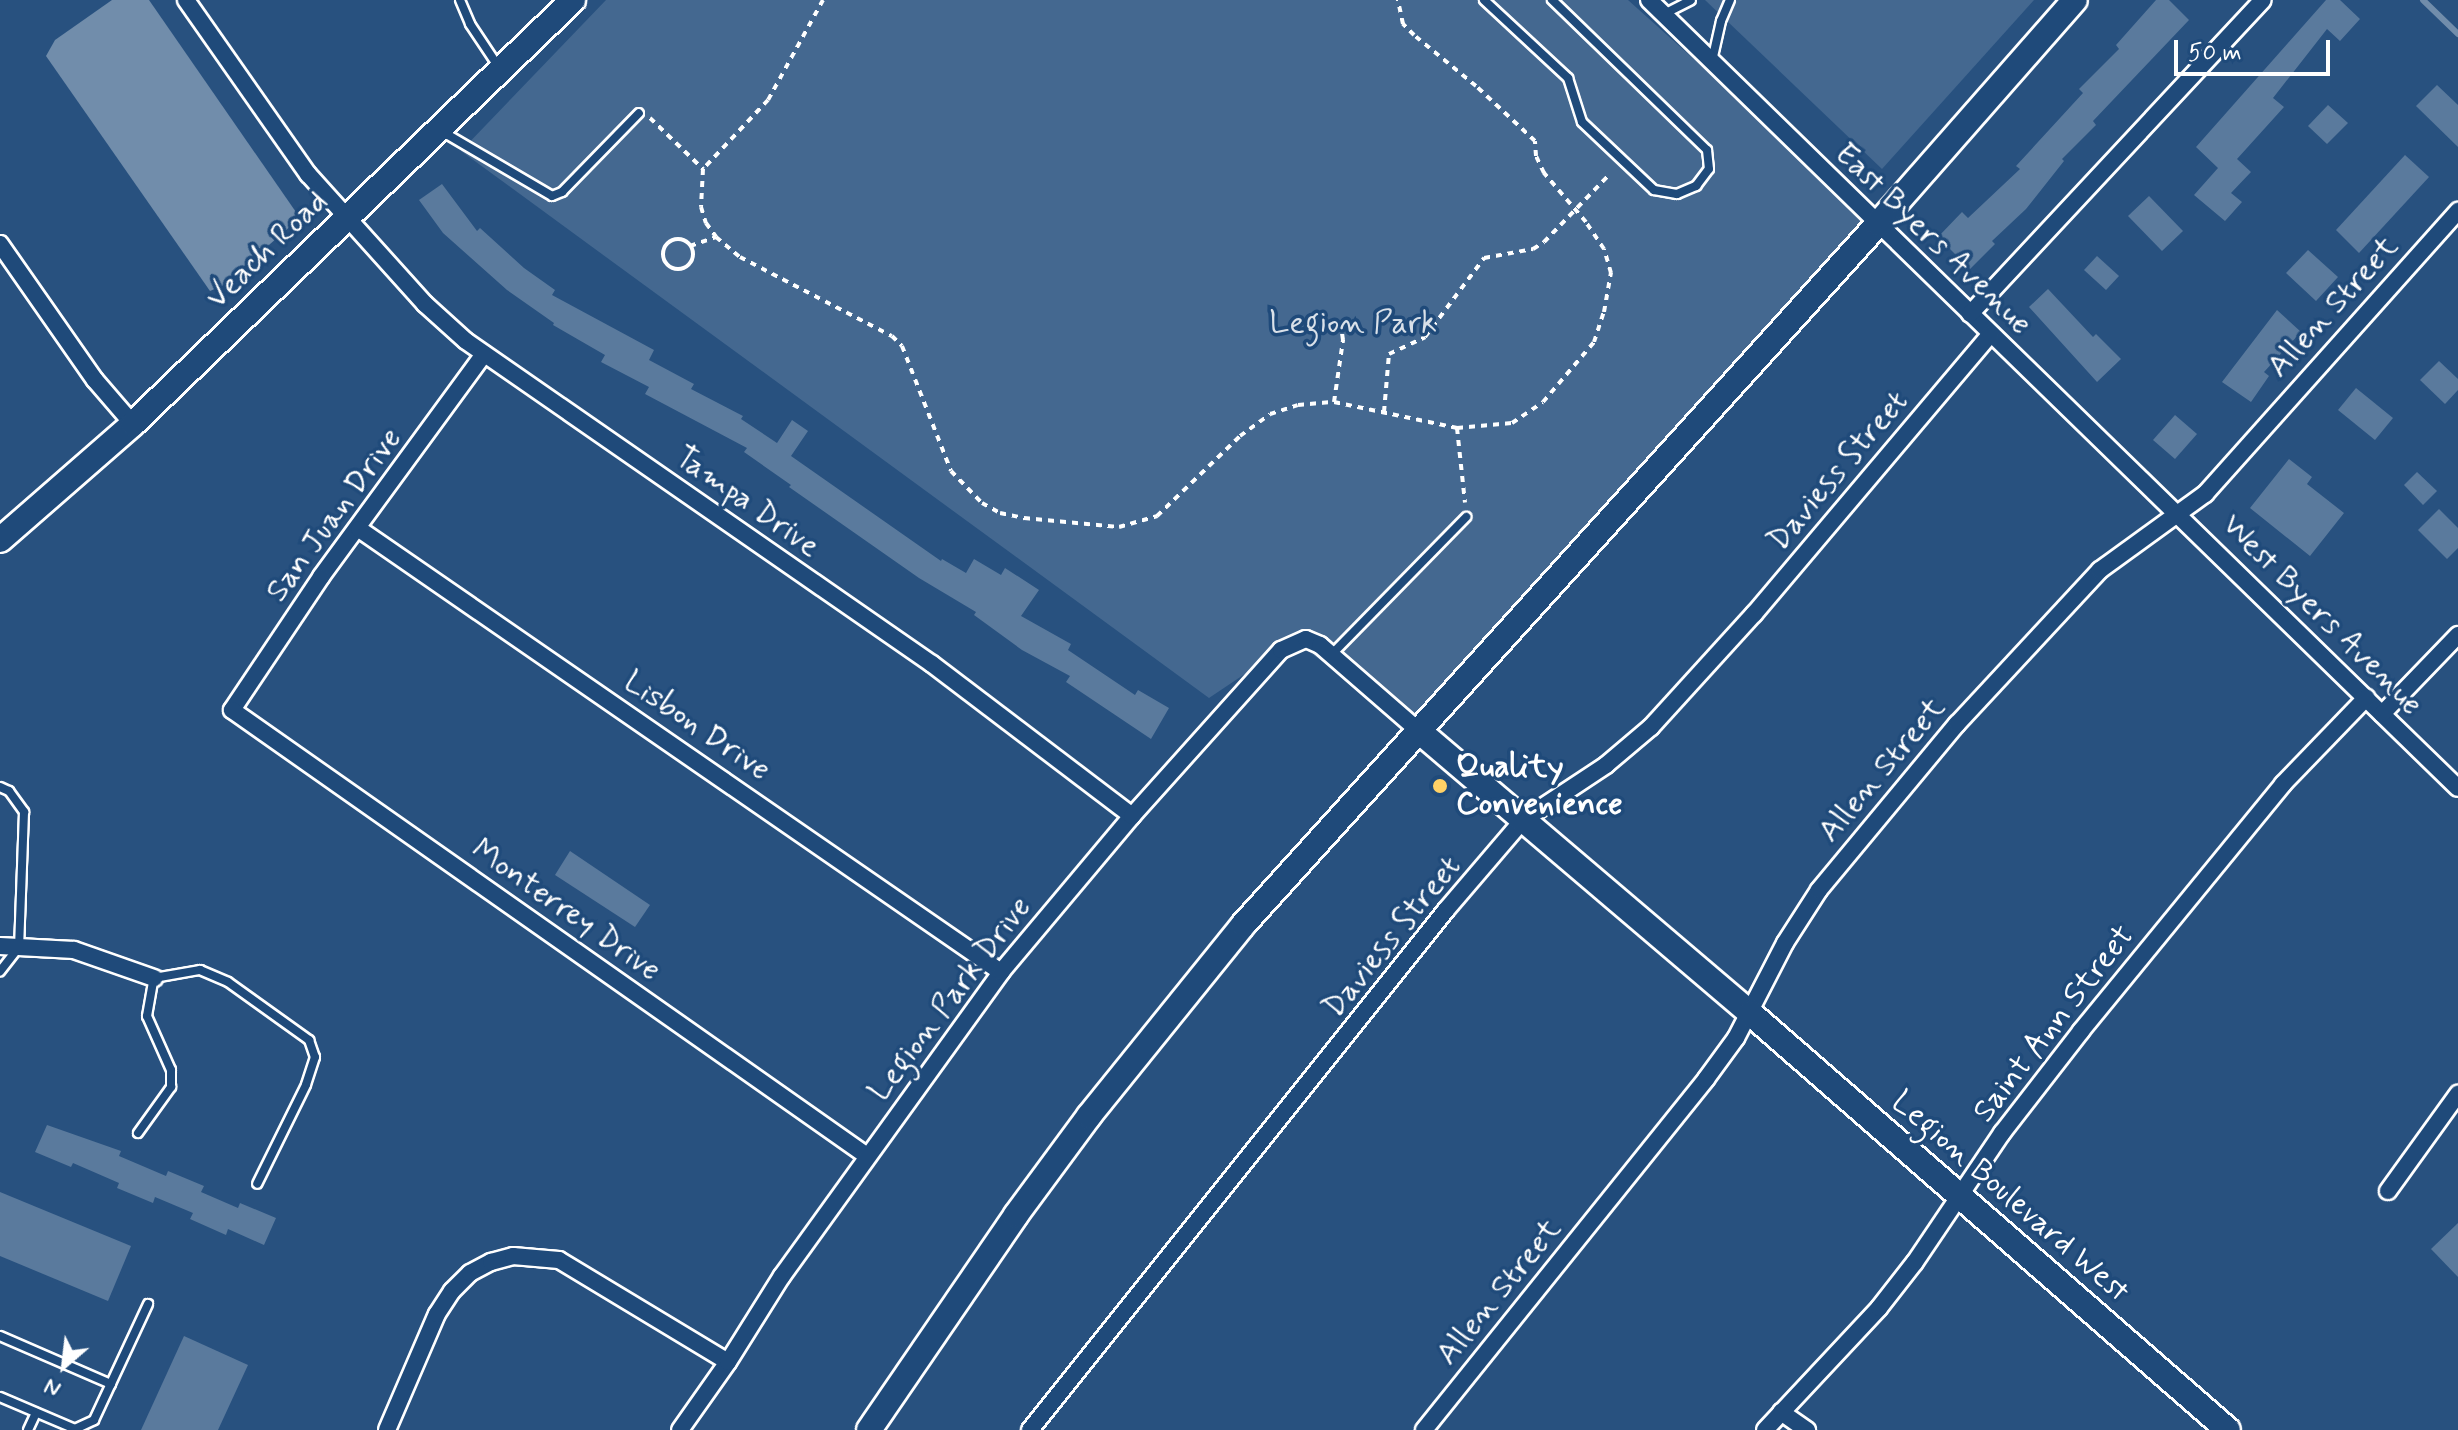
<!DOCTYPE html>
<style>
body{margin:0}
#map{position:relative;width:2458px;height:1430px;overflow:hidden;background:#28517f;font-family:Mynerve,sans-serif}
div>[style]{position:absolute}
[style*='--x']{left:calc(var(--x)*1px);top:calc(var(--y)*1px);width:calc(var(--w)*1px);rotate:calc(var(--a)*1deg)}
.green>*{inset:0;background:#446890}
.water>*{inset:0;background:#718dab}
.stream>*{height:6px;margin:-3px;padding:0 3px;transform-origin:3px;border-radius:3px;background:#718dab}
.building>*{inset:0;background:#5a7a9d}
.path>*{height:4px;margin-top:-2px;transform-origin:0;background:repeating-linear-gradient(90deg,#fff 0 6px,transparent 0 12px)}
.path>.ring{margin:-2px;padding:0;box-sizing:content-box;background:none;border:4px solid #fff;border-radius:50%}
.roads{filter:drop-shadow(2px 0 #fff) drop-shadow(-2px 0 #fff) drop-shadow(0 2px #fff) drop-shadow(0 -2px #fff)}
.lane>*{height:8px;margin:-4px;padding:0 4px;transform-origin:4px;border-radius:4px;background:#1f4a7a}
.street>*{height:16px;margin:-8px;padding:0 8px;transform-origin:8px;border-radius:8px;background:#1f4a7a}
.secondary>*{height:24px;margin:-12px;padding:0 12px;transform-origin:12px;border-radius:12px;background:#1f4a7a}
.dots>*{width:22px;height:22px;translate:-50% -50%;box-sizing:border-box;border:4px solid #1f4a7a;border-radius:50%}
span{translate:-50% -50%;white-space:nowrap;text-align:center;line-height:1.15;-webkit-text-stroke:7px #1f4a7a;paint-order:stroke}
.street-label{font-size:32px;color:#fff}
.park-label{font-size:32px;color:#dae1e9}
.poi-label{font-size:32px;color:#fff;font-weight:700}
.left{translate:0 -50%;text-align:left}
.north{position:absolute;left:24px;top:1326px;width:80px;height:80px;-webkit-text-stroke:6px #1f4a7a;paint-order:stroke;rotate:208deg;font-size:22px;font-weight:700;line-height:32px;text-align:center;color:#fff}
.north::after{content:'';display:block;margin:auto;width:28px;height:36px;background:#fff;clip-path:polygon(50% 0,100% 100%,50% 72%,0 100%)}
.scale{position:absolute;left:2174px;top:40px;width:156px;height:36px;box-sizing:border-box;border:4px solid #fff;border-top:0;padding-left:10px;font-size:24px;line-height:28px;white-space:nowrap;color:#fff;-webkit-text-stroke:6px #1f4a7a;paint-order:stroke}
</style>
<div id="map">
<div class="green">
<i style="clip-path:polygon(606px 0,1628px 0,1878px 224px,1420px 732px,1294px 641px,1209px 698px,461px 151px)"></i>
<i style="clip-path:polygon(1705px 0,2034px 0,1882px 169px)"></i>
</div>
<div class="water">
<i style="clip-path:polygon(112px 0,149px 0,298px 215px,293px 224px,222px 286px,210px 291px,46px 56px,55px 40px)"></i>
</div>
<div class="stream">
<i style="--x:2423;--y:0;--w:49;--a:44.2"></i>
</div>
<div class="building">
<i style="clip-path:polygon(2156px 0,2169px 0,2189px 20px,2093px 121px,2096px 125px,2062px 159px,2064px 161px,2026px 209px,1992px 241px,1995px 244px,1970px 269px,1938px 237px,1962px 212px,1968px 218px,2020px 169px,2016px 166px,2083px 93px,2079px 89px,2119px 49px,2116px 45px)"></i>
<i style="clip-path:polygon(2326px 0,2340px 0,2360px 19px,2340px 41px,2327px 29px,2273px 98px,2284px 107px,2237px 159px,2251px 172px,2231px 193px,2242px 202px,2225px 221px,2194px 195px,2218px 168px,2196px 147px)"></i>
<i style="clip-path:polygon(2437px 85px,2458px 105px,2458px 147px,2416px 106px)"></i>
<i style="clip-path:polygon(2328px 105px,2348px 123px,2327px 144px,2308px 126px)"></i>
<i style="clip-path:polygon(2405px 155px,2429px 177px,2359px 253px,2336px 230px)"></i>
<i style="clip-path:polygon(442px 184px,477px 231px,480px 228px,524px 268px,555px 290px,552px 295px,654px 350px,649px 360px,694px 384px,691px 389px,743px 416px,741px 419px,777px 443px,792px 420px,808px 431px,791px 456px,941px 561px,942px 559px,966px 573px,974px 559px,1001px 575px,1005px 568px,1039px 590px,1021px 616px,1071px 644px,1068px 650px,1135px 695px,1138px 690px,1169px 708px,1151px 739px,1066px 682px,1070px 676px,1022px 650px,974px 615px,976px 612px,919px 578px,789px 487px,791px 485px,744px 452px,747px 448px,645px 394px,649px 387px,601px 362px,605px 355px,553px 325px,554px 323px,507px 290px,443px 233px,419px 200px)"></i>
<i style="clip-path:polygon(2149px 196px,2183px 231px,2162px 251px,2128px 216px)"></i>
<i style="clip-path:polygon(2308px 250px,2338px 277px,2316px 301px,2286px 273px)"></i>
<i style="clip-path:polygon(2097px 256px,2119px 276px,2106px 290px,2084px 270px)"></i>
<i style="clip-path:polygon(2048px 289px,2093px 337px,2096px 334px,2121px 359px,2097px 382px,2029px 307px)"></i>
<i style="clip-path:polygon(2277px 310px,2301px 332px,2264px 372px,2269px 376px,2251px 402px,2222px 382px)"></i>
<i style="clip-path:polygon(2439px 361px,2458px 379px,2458px 390px,2445px 404px,2420px 380px)"></i>
<i style="clip-path:polygon(2356px 388px,2393px 418px,2375px 440px,2338px 410px)"></i>
<i style="clip-path:polygon(2175px 415px,2197px 434px,2175px 459px,2153px 440px)"></i>
<i style="clip-path:polygon(2289px 459px,2312px 477px,2307px 484px,2344px 513px,2310px 556px,2250px 508px)"></i>
<i style="clip-path:polygon(2417px 472px,2437px 491px,2423px 505px,2404px 485px)"></i>
<i style="clip-path:polygon(2439px 509px,2458px 528px,2458px 548px,2447px 559px,2418px 530px)"></i>
<i style="clip-path:polygon(570px 851px,650px 905px,635px 927px,555px 875px)"></i>
<i style="clip-path:polygon(47px 1125px,121px 1151px,119px 1156px,166px 1176px,168px 1171px,204px 1186px,201px 1192px,238px 1208px,240px 1203px,276px 1218px,264px 1245px,228px 1229px,226px 1235px,190px 1219px,193px 1213px,155px 1197px,153px 1203px,117px 1188px,119px 1183px,73px 1163px,71px 1167px,35px 1152px)"></i>
<i style="clip-path:polygon(0 1192px,131px 1246px,108px 1301px,0 1256px)"></i>
<i style="clip-path:polygon(2458px 1223px,2458px 1277px,2431px 1249px)"></i>
<i style="clip-path:polygon(184px 1336px,248px 1365px,218px 1430px,141px 1430px)"></i>
</div>
<div class="path">
<i style="--x:823;--y:0;--w:114;--a:118.8"></i>
<i style="--x:768;--y:100;--w:95;--a:133.3"></i>
<i style="--x:703;--y:169;--w:38;--a:93"></i>
<i style="--x:701;--y:207;--w:17;--a:73"></i>
<i style="--x:706;--y:223;--w:17;--a:54"></i>
<i style="--x:716;--y:237;--w:31;--a:40"></i>
<i style="--x:740;--y:257;--w:171;--a:27.5"></i>
<i style="--x:892;--y:336;--w:14;--a:45"></i>
<i style="--x:902;--y:346;--w:134;--a:68.6"></i>
<i style="--x:951;--y:471;--w:45;--a:45.9"></i>
<i style="--x:982;--y:503;--w:21;--a:29"></i>
<i style="--x:1000;--y:513;--w:25;--a:12"></i>
<i style="--x:1024;--y:518;--w:95;--a:5.4"></i>
<i style="--x:1119;--y:527;--w:40;--a:-16"></i>
<i style="--x:1157;--y:516;--w:115;--a:-43.9"></i>
<i style="--x:1240;--y:436;--w:37;--a:-36"></i>
<i style="--x:1270;--y:414;--w:29;--a:-18"></i>
<i style="--x:1298;--y:405;--w:36;--a:-5"></i>
<i style="--x:1334;--y:402;--w:126;--a:11.9"></i>
<i style="--x:1457;--y:428;--w:55;--a:-5.2"></i>
<i style="--x:1512;--y:423;--w:37;--a:-34"></i>
<i style="--x:1543;--y:402;--w:79;--a:-49.6"></i>
<i style="--x:1594;--y:342;--w:32;--a:-72"></i>
<i style="--x:1604;--y:312;--w:40;--a:-80"></i>
<i style="--x:1611;--y:273;--w:25;--a:-106"></i>
<i style="--x:1604;--y:249;--w:32;--a:-124"></i>
<i style="--x:1586;--y:222;--w:65;--a:-130.6"></i>
<i style="--x:1544;--y:173;--w:19;--a:-115"></i>
<i style="--x:1536;--y:156;--w:15;--a:-94"></i>
<i style="--x:1535;--y:141;--w:81;--a:-137"></i>
<i style="--x:1476;--y:86;--w:80;--a:-140.6"></i>
<i style="--x:1414;--y:35;--w:16;--a:-135"></i>
<i style="--x:1403;--y:24;--w:25;--a:-102"></i>
<i style="--x:650;--y:118;--w:74;--a:43.9"></i>
<i class="ring" style="left:663px;top:239px;width:26px;height:26px"></i>
<i style="--x:690;--y:246;--w:28;--a:-19"></i>
<i style="--x:1334;--y:402;--w:63;--a:-81.7"></i>
<i style="--x:1343;--y:340;--w:22;--a:-98"></i>
<i style="--x:1384;--y:412;--w:58;--a:-85.1"></i>
<i style="--x:1389;--y:354;--w:40;--a:-25"></i>
<i style="--x:1425;--y:337;--w:99;--a:-53.2"></i>
<i style="--x:1484;--y:258;--w:50;--a:-10.4"></i>
<i style="--x:1533;--y:249;--w:13;--a:-32"></i>
<i style="--x:1544;--y:242;--w:91;--a:-45.9"></i>
<i style="--x:1457;--y:428;--w:75;--a:83.9"></i>
</div>
<div class="roads">
<div class="lane">
<i style="--x:460;--y:0;--w:26;--a:67"></i>
<i style="--x:470;--y:24;--w:50;--a:56.3"></i>
<i style="--x:1484;--y:0;--w:115;--a:42.9"></i>
<i style="--x:1568;--y:78;--w:46;--a:72.3"></i>
<i style="--x:1582;--y:122;--w:99;--a:43.4"></i>
<i style="--x:1654;--y:190;--w:23;--a:10"></i>
<i style="--x:1677;--y:194;--w:21;--a:-23"></i>
<i style="--x:1696;--y:186;--w:21;--a:-53"></i>
<i style="--x:1709;--y:169;--w:19;--a:-96"></i>
<i style="--x:1707;--y:150;--w:216;--a:-135.9"></i>
<i style="--x:1664;--y:14;--w:30;--a:-27"></i>
<i style="--x:1712;--y:61;--w:41;--a:-77.3"></i>
<i style="--x:1721;--y:21;--w:23;--a:-67"></i>
<i style="--x:443;--y:132;--w:126;--a:30.4"></i>
<i style="--x:552;--y:196;--w:11;--a:-22"></i>
<i style="--x:562;--y:192;--w:110;--a:-45.7"></i>
<i style="--x:1332;--y:654;--w:192;--a:-45.6"></i>
<i style="--x:0;--y:787;--w:10;--a:24"></i>
<i style="--x:9;--y:791;--w:26;--a:54"></i>
<i style="--x:24;--y:812;--w:135;--a:92.1"></i>
<i style="--x:19;--y:947;--w:31;--a:128"></i>
<i style="--x:138;--y:1133;--w:57;--a:-54.3"></i>
<i style="--x:171;--y:1087;--w:17;--a:-90"></i>
<i style="--x:171;--y:1070;--w:59;--a:-114"></i>
<i style="--x:147;--y:1016;--w:39;--a:-80"></i>
<i style="--x:154;--y:978;--w:47;--a:-9.9"></i>
<i style="--x:200;--y:970;--w:30;--a:23"></i>
<i style="--x:228;--y:982;--w:100;--a:35.6"></i>
<i style="--x:309;--y:1040;--w:18;--a:71"></i>
<i style="--x:315;--y:1057;--w:29;--a:108"></i>
<i style="--x:306;--y:1085;--w:110;--a:116.3"></i>
<i style="--x:0;--y:1336;--w:121;--a:23.4"></i>
<i style="--x:0;--y:1397;--w:82;--a:23.1"></i>
<i style="--x:75;--y:1429;--w:21;--a:-25"></i>
<i style="--x:94;--y:1420;--w:128;--a:-65"></i>
<i style="--x:28;--y:1430;--w:19;--a:-65"></i>
</div>
<div class="street">
<i style="--x:186;--y:0;--w:213;--a:55"></i>
<i style="--x:308;--y:174;--w:175;--a:48"></i>
<i style="--x:425;--y:304;--w:55;--a:42.1"></i>
<i style="--x:466;--y:341;--w:567;--a:34.73"></i>
<i style="--x:932;--y:664;--w:251;--a:37.2"></i>
<i style="--x:1649;--y:0;--w:1129;--a:44.25"></i>
<i style="--x:0;--y:244;--w:166;--a:55.1"></i>
<i style="--x:95;--y:380;--w:58;--a:49.2"></i>
<i style="--x:1970;--y:314;--w:429;--a:-47"></i>
<i style="--x:484;--y:354;--w:276;--a:126.2"></i>
<i style="--x:321;--y:577;--w:160;--a:123.8"></i>
<i style="--x:232;--y:710;--w:776;--a:35.08"></i>
<i style="--x:359;--y:529;--w:780;--a:34.61"></i>
<i style="--x:2382;--y:714;--w:110;--a:-46.1"></i>
<i style="--x:0;--y:946;--w:74;--a:3.1"></i>
<i style="--x:74;--y:950;--w:85;--a:19.3"></i>
<i style="--x:2388;--y:1191;--w:120;--a:-54.2"></i>
<i style="--x:1781;--y:1412;--w:32;--a:35"></i>
<i style="--x:387;--y:1430;--w:126;--a:-66.7"></i>
<i style="--x:437;--y:1314;--w:27;--a:-57"></i>
<i style="--x:452;--y:1291;--w:25;--a:-45"></i>
<i style="--x:470;--y:1273;--w:24;--a:-28"></i>
<i style="--x:491;--y:1262;--w:23;--a:-15"></i>
<i style="--x:513;--y:1256;--w:46;--a:5"></i>
<i style="--x:559;--y:1260;--w:197;--a:31.1"></i>
<i style="--x:680;--y:1430;--w:83;--a:-54.8"></i>
<i style="--x:728;--y:1362;--w:102;--a:-57.9"></i>
<i style="--x:782;--y:1276;--w:375;--a:-54.2"></i>
<i style="--x:1001;--y:972;--w:204;--a:-50"></i>
<i style="--x:1132;--y:816;--w:223;--a:-48.1"></i>
<i style="--x:1281;--y:650;--w:27;--a:-24"></i>
<i style="--x:1306;--y:639;--w:15;--a:23"></i>
<i style="--x:1320;--y:645;--w:133;--a:41"></i>
<i style="--x:1030;--y:1430;--w:666;--a:-51.34"></i>
<i style="--x:1446;--y:910;--w:118;--a:-49.5"></i>
<i style="--x:1523;--y:820;--w:100;--a:-33.5"></i>
<i style="--x:1606;--y:765;--w:59;--a:-40.2"></i>
<i style="--x:1651;--y:727;--w:153;--a:-47.7"></i>
<i style="--x:1754;--y:614;--w:367;--a:-49.8"></i>
<i style="--x:1424;--y:1430;--w:450;--a:-51.2"></i>
<i style="--x:1706;--y:1079;--w:51;--a:-53.8"></i>
<i style="--x:1736;--y:1038;--w:107;--a:-62.7"></i>
<i style="--x:1785;--y:943;--w:63;--a:-57.3"></i>
<i style="--x:1819;--y:890;--w:216;--a:-50.3"></i>
<i style="--x:1957;--y:724;--w:210;--a:-47.1"></i>
<i style="--x:2100;--y:570;--w:130;--a:-35.9"></i>
<i style="--x:2205;--y:494;--w:380;--a:-48.2"></i>
<i style="--x:1765;--y:1430;--w:167;--a:-46.9"></i>
<i style="--x:1879;--y:1308;--w:58;--a:-52"></i>
<i style="--x:1915;--y:1262;--w:156;--a:-56"></i>
<i style="--x:2002;--y:1133;--w:129;--a:-52.2"></i>
<i style="--x:2081;--y:1031;--w:319;--a:-50.7"></i>
<i style="--x:2283;--y:784;--w:120;--a:-46"></i>
</div>
<div class="secondary">
<i style="--x:0;--y:540;--w:176;--a:-41.1"></i>
<i style="--x:133;--y:424;--w:611;--a:-43.94"></i>
<i style="--x:1420;--y:732;--w:433;--a:40.4"></i>
<i style="--x:1750;--y:1013;--w:634;--a:41.1"></i>
<i style="--x:869;--y:1430;--w:260;--a:-55.6"></i>
<i style="--x:1016;--y:1215;--w:123;--a:-53.6"></i>
<i style="--x:1089;--y:1116;--w:245;--a:-51.1"></i>
<i style="--x:1243;--y:925;--w:946;--a:-47.83"></i>
<i style="--x:1878;--y:224;--w:298;--a:-48.7"></i>
</div>
</div>
<div class="dots">
<i style="left:1440px;top:786px;background:#ffd166"></i>
</div>
<div class="street-label">
<span style="left:1933px;top:239px;rotate:44deg">East Byers Avenue</span>
<span style="left:267px;top:250px;rotate:-44deg">Veach Road</span>
<span style="left:2333px;top:307px;rotate:-48deg">Allen Street</span>
<span style="left:1838px;top:471px;rotate:-50deg">Daviess Street</span>
<span style="left:747px;top:502px;rotate:35deg">Tampa Drive</span>
<span style="left:334px;top:515px;rotate:-54deg">San Juan Drive</span>
<span style="left:2322px;top:615px;rotate:45deg">West Byers Avenue</span>
<span style="left:697px;top:726px;rotate:34deg">Lisbon Drive</span>
<span style="left:1882px;top:770px;rotate:-50deg">Allen Street</span>
<span style="left:566px;top:910px;rotate:35deg">Monterrey Drive</span>
<span style="left:1392px;top:937px;rotate:-51deg">Daviess Street</span>
<span style="left:950px;top:999px;rotate:-53deg">Legion Park Drive</span>
<span style="left:2054px;top:1024px;rotate:-52deg">Saint Ann Street</span>
<span style="left:2010px;top:1197px;rotate:41deg">Legion Boulevard West</span>
<span style="left:1499px;top:1292px;rotate:-51deg">Allen Street</span>
</div>
<div class="park-label">
<span style="left:1353px;top:323px">Legion Park</span>
</div>
<div class="poi-label">
<span class="left" style="left:1456px;top:786px">Quality<br>Convenience</span>
</div>
<div class="north">N</div>
<div class="scale">50 m</div>
</div>
